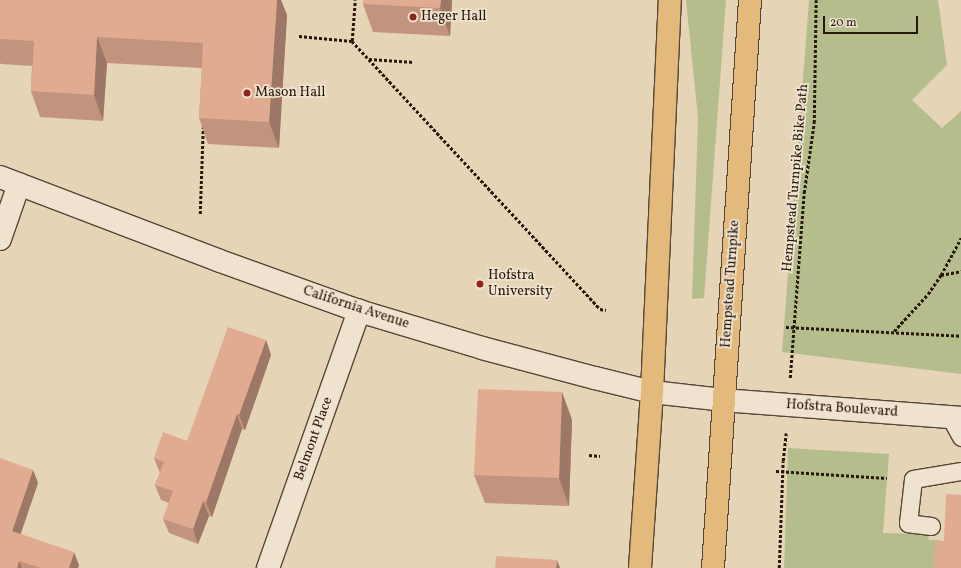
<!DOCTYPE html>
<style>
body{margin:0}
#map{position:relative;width:961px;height:568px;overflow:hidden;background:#e6d4b6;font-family:Vollkorn,serif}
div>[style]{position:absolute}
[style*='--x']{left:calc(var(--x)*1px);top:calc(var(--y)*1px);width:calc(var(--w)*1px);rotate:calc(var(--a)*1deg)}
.green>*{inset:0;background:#b6bd8d}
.path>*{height:2.5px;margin-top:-1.25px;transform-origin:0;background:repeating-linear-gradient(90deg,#27170d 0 3px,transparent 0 5px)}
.roads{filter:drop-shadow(1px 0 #574637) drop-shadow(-1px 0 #574637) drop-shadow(0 1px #574637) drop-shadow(0 -1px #574637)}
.lane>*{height:17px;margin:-8.5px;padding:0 8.5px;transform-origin:8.5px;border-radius:8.5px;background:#efe3d0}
.street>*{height:22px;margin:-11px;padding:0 11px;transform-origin:11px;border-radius:11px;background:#efe3d0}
.primary>*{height:22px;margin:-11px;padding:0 11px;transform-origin:11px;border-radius:11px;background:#e3ba7b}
.wall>*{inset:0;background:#c2937d}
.shaded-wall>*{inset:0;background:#9e7866}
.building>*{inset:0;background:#e1ab91}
.dots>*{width:11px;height:11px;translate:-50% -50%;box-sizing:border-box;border:2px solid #efe3d0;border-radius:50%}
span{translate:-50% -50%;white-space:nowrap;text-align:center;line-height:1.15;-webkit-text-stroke:3.5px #efe3d0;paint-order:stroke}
.poi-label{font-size:14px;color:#27170d}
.left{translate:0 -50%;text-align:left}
.street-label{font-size:14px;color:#27170d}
.scale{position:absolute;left:823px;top:16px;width:95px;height:18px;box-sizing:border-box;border:2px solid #27170d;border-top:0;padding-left:5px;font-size:12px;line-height:14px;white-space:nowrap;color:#27170d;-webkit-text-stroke:3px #efe3d0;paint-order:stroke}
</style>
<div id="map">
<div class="green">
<i style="clip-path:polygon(686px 0,726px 0,704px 298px,692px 299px,698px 118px)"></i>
<i style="clip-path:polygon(809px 0,938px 0,947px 65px,912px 100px,942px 128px,961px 111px,961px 374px,782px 352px)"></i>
<i style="clip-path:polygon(788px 448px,889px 454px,883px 533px,928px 534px,929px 540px,940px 540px,940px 568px,784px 568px)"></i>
</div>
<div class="path">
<i style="--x:299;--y:36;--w:53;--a:5.4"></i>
<i style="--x:352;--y:41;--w:365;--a:47.2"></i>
<i style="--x:600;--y:309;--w:6;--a:9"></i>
<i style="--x:352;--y:41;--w:41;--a:-85.8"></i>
<i style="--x:369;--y:59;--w:45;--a:3.8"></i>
<i style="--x:200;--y:214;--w:87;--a:-88"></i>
<i style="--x:941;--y:275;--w:20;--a:-11"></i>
<i style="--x:786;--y:327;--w:175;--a:2.9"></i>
<i style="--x:894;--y:331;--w:50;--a:-47.4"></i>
<i style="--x:928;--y:294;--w:23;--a:-56"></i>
<i style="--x:941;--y:275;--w:42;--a:-61.6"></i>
<i style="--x:790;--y:378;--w:186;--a:-85.7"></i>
<i style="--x:804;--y:193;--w:71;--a:-81.9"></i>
<i style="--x:814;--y:123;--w:123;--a:-89.1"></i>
<i style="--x:589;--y:455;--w:11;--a:5"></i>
<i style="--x:776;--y:471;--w:111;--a:3.6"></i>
<i style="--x:779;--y:568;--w:107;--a:-87.9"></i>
<i style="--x:783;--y:461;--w:28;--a:-84"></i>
</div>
<div class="roads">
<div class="lane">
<i style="--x:950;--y:417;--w:23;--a:61"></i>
<i style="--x:931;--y:526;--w:23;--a:-173"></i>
<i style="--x:908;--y:523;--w:44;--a:-83.5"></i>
<i style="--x:913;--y:479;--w:49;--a:-9.5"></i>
</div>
<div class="street">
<i style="--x:0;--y:177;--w:235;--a:20.9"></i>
<i style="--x:220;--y:261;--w:148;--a:19.8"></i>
<i style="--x:359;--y:311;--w:128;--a:16.7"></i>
<i style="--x:482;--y:348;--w:117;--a:14.9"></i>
<i style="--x:595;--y:378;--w:59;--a:13.8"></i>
<i style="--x:652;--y:392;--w:71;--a:6.4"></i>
<i style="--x:723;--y:400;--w:239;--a:4.3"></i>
<i style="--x:0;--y:239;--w:58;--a:-70.9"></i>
<i style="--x:268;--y:568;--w:273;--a:-70.5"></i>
</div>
<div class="primary">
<i style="--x:640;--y:568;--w:176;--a:-86.1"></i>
<i style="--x:652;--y:392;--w:392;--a:-87.4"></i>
<i style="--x:713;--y:568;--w:569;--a:-86.27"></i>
</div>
</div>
<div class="wall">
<i style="clip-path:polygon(0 0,281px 0,287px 15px,279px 148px,208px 144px,199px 118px,202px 68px,107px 63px,103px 121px,40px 117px,31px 91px,32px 66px,1px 64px,0 63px)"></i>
<i style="clip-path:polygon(363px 0,452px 0,450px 36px,373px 32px,363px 4px)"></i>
<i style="clip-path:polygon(266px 340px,271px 355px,245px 430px,242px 429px,212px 517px,209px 516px,198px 544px,169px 533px,163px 519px,169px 503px,161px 500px,155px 485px,160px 473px,154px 458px,187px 441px)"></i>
<i style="clip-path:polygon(562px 392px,572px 420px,569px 506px,485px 503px,474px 475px)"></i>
<i style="clip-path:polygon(33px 470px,38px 483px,20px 534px,79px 565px,78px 568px,0 568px)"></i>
</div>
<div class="shaded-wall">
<i style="clip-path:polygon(277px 0,281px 0,287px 15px,279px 148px,269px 122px)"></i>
<i style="clip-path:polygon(441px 0,452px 0,450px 36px,440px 8px)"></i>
<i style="clip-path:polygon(97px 37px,107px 63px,103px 121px,94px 95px)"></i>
<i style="clip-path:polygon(266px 340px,271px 355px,245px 430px,239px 415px)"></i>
<i style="clip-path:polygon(562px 392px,572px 420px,569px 506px,559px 478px)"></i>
<i style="clip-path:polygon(237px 414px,242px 429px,212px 517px,206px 502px)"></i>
<i style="clip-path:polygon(33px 470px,38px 483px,17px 545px,12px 531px)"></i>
<i style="clip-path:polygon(203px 501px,209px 516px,198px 544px,193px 529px)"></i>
<i style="clip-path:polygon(74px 552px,79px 565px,78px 568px,69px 568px)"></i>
<i style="clip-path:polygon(557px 560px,560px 568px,556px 568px)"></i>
<i style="clip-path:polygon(19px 561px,22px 568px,17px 568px)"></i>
</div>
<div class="building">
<i style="clip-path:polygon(0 0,277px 0,269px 122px,199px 118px,203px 43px,97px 37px,94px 95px,31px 91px,34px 41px,0 39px)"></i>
<i style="clip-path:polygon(363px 0,441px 0,440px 8px,363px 4px)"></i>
<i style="clip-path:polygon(228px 327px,266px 340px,239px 415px,237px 414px,206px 502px,203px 501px,193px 529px,163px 519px,173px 491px,155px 485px,164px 462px,154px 458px,163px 432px,187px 441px)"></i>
<i style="clip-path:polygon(478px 389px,562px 392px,559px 478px,474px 475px)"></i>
<i style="clip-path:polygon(0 458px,33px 470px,12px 531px,74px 552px,69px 568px,41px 568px,19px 561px,17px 568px,0 568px)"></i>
<i style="clip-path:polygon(946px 494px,961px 495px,961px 568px,934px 568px,935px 541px,944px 541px)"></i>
<i style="clip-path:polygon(496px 556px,557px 560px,556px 568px,495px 568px)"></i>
</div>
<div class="dots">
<i style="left:413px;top:17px;background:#8f2418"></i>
<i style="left:247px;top:93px;background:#8f2418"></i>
<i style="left:480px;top:284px;background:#8f2418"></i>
</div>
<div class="poi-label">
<span class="left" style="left:421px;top:17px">Heger Hall</span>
<span class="left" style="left:255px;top:93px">Mason Hall</span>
<span class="left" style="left:488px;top:284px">Hofstra<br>University</span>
</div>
<div class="street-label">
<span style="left:796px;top:178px;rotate:-85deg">Hempstead Turnpike Bike Path</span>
<span style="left:731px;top:284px;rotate:-86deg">Hempstead Turnpike</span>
<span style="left:356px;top:308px;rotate:18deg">California Avenue</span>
<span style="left:842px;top:409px;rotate:4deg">Hofstra Boulevard</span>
<span style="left:314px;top:439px;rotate:-70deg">Belmont Place</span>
</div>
<div class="scale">20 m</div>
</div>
